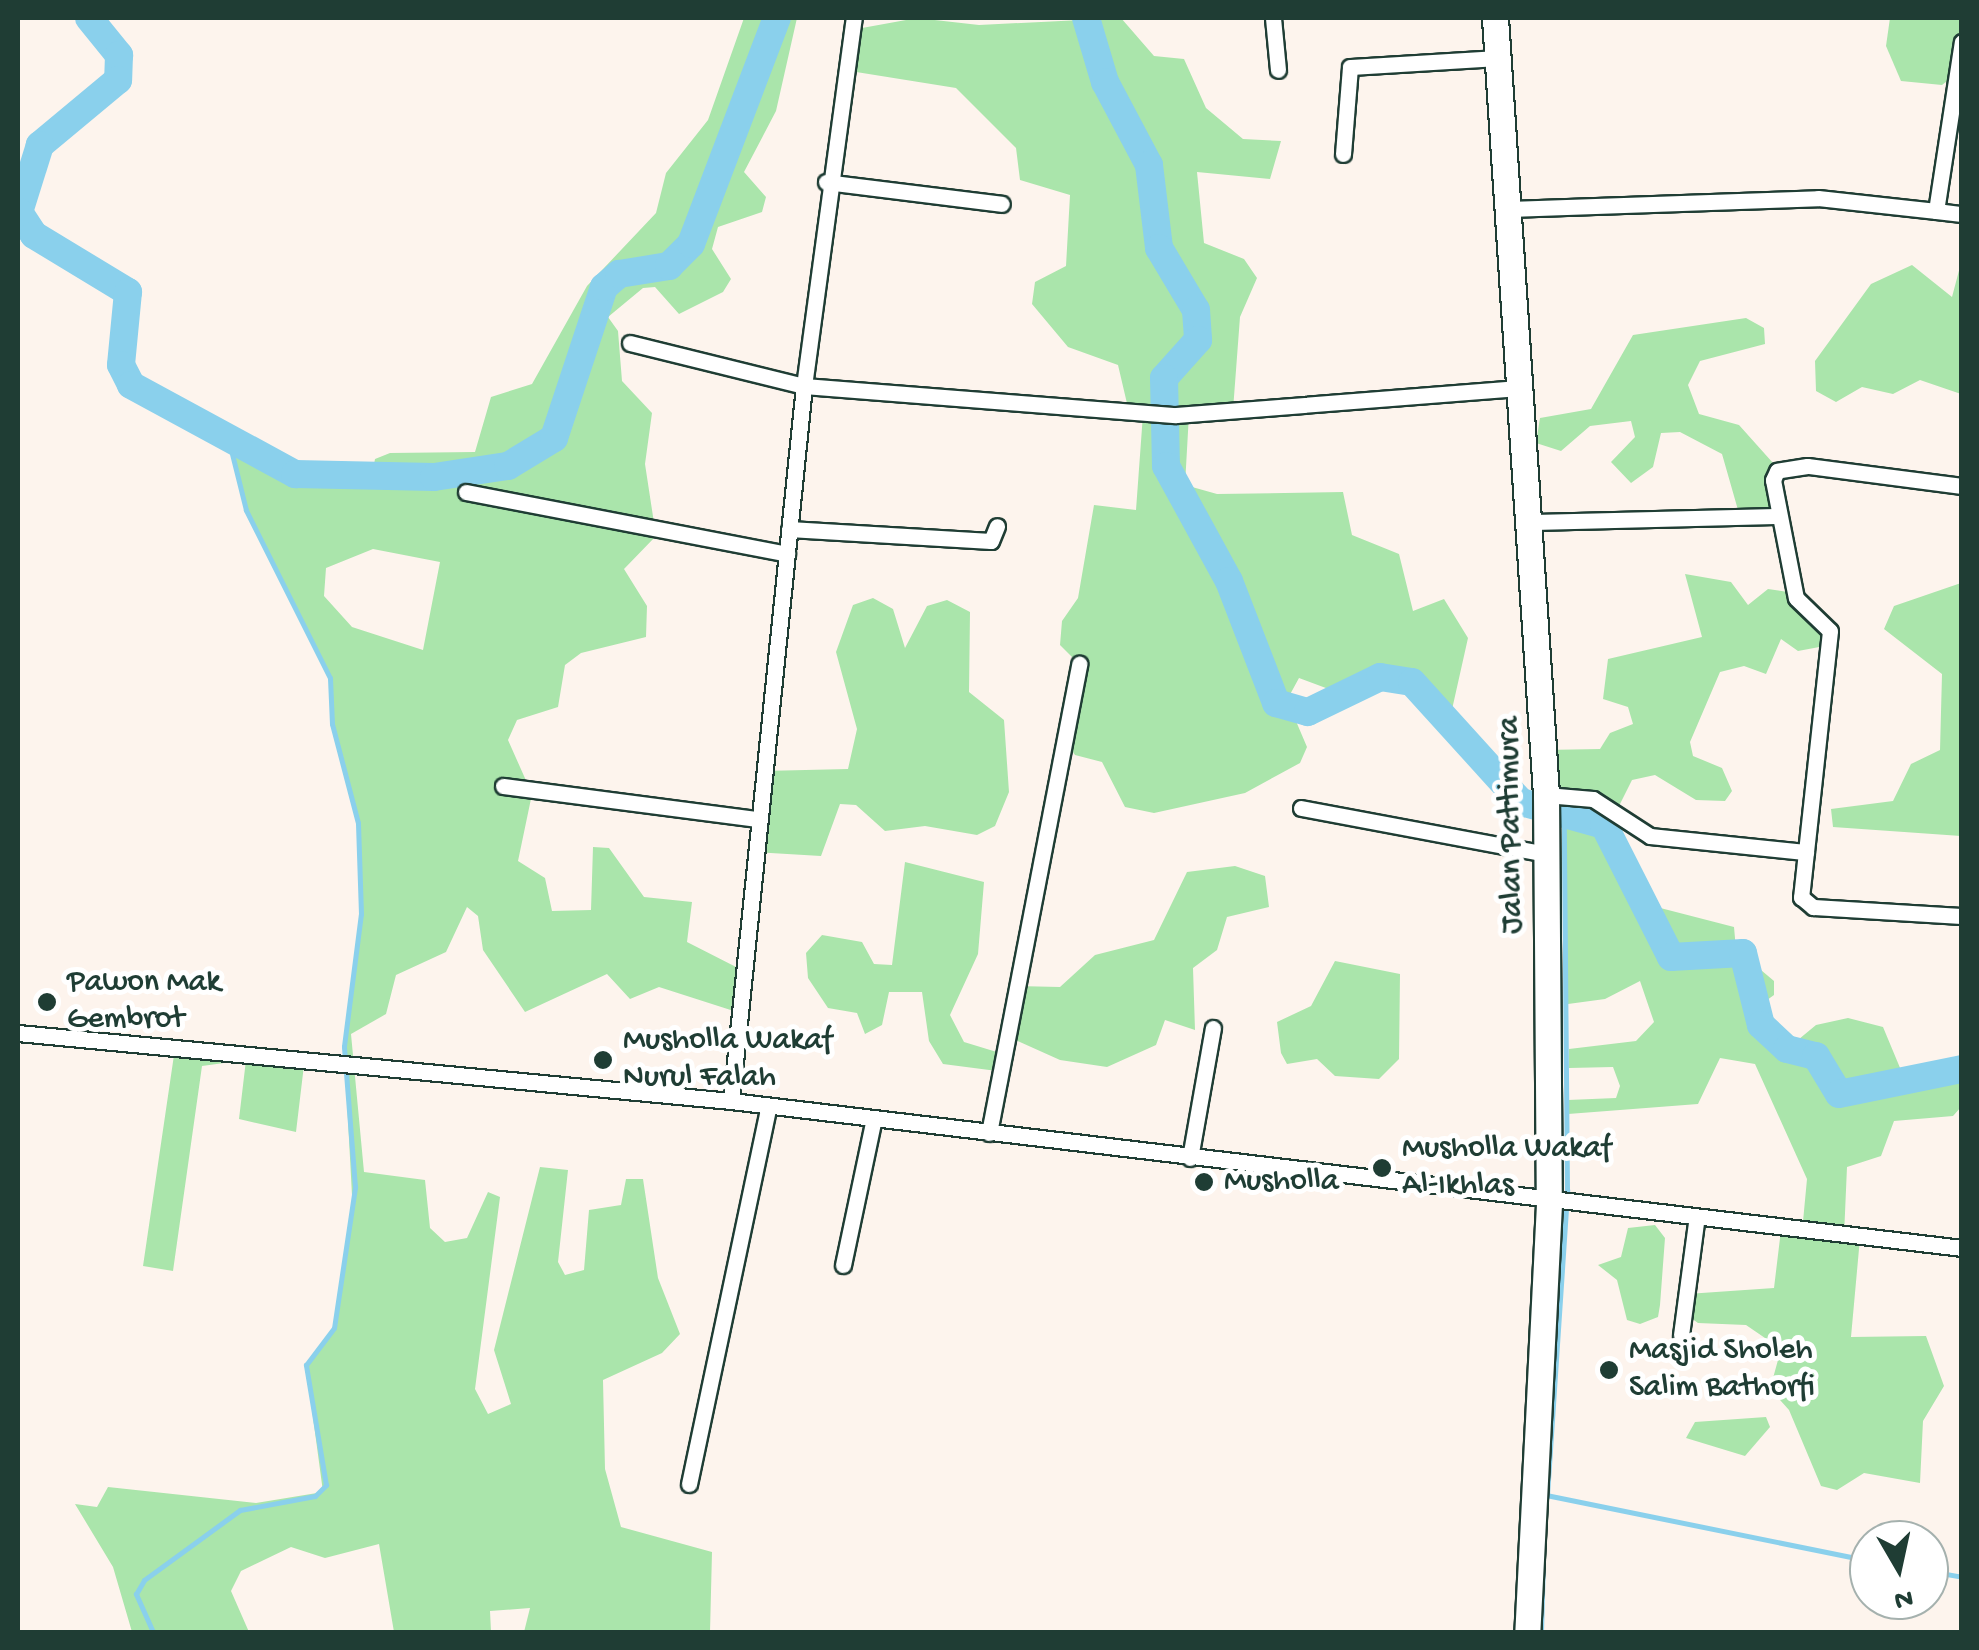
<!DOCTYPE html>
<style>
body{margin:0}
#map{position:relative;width:1979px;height:1650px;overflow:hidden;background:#fdf4ed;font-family:"Gochi Hand",sans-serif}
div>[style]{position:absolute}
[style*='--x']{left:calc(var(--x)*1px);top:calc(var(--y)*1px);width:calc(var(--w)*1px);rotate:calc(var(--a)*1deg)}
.green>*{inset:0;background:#aae5ab}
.stream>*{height:5px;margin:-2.5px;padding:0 2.5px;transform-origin:2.5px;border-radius:2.5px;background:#8ad0ec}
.river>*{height:28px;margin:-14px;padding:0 14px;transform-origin:14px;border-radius:14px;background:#8ad0ec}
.roads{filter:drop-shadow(2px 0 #1f3d34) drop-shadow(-2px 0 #1f3d34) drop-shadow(0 2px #1f3d34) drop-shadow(0 -2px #1f3d34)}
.street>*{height:15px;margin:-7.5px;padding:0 7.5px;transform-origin:7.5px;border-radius:7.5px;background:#fff}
.primary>*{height:25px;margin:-12.5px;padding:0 12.5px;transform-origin:12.5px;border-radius:12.5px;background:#fff}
.dots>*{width:28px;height:28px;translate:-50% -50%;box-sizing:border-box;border:5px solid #fff;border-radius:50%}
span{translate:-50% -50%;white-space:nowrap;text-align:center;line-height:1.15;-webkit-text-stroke:10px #fff;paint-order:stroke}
.street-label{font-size:32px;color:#1f3d34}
.poi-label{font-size:32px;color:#1f3d34}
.left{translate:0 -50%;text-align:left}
.frame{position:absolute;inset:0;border:20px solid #1f3d34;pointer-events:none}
.north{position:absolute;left:1849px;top:1520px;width:100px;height:100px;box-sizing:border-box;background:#fff;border:2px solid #a5b1ae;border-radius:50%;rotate:171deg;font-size:28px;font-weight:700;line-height:40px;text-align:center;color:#1f3d34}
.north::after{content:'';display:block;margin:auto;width:35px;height:45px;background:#1f3d34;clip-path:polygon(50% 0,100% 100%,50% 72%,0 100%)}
</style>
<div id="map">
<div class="green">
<i style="clip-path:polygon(evenodd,744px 18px,797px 18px,776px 111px,744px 172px,766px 197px,762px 212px,718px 227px,712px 249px,731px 279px,723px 292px,679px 314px,655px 287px,643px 288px,608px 317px,618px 331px,622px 381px,652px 413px,645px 464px,656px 536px,624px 569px,647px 606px,646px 637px,581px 653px,565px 665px,558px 707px,517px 720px,508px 740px,532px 794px,518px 861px,545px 878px,552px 911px,591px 910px,593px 847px,609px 848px,644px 897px,692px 902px,687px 942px,740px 969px,740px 1013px,659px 987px,630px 999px,607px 974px,525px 1012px,483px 950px,478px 916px,467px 907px,446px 952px,396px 975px,386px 1014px,351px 1034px,364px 1172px,425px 1180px,430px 1228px,445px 1242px,467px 1238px,488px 1192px,500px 1197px,475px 1389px,488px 1414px,511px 1404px,494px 1350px,540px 1167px,568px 1170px,558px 1262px,565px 1275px,584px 1270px,589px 1210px,621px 1205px,626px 1179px,643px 1179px,658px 1278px,680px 1334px,662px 1353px,603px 1380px,605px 1469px,621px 1527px,712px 1552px,710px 1632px,524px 1632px,530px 1608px,490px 1611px,491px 1632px,394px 1632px,379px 1544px,325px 1558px,291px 1547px,241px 1571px,231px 1591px,249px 1632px,132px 1632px,113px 1567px,75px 1504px,97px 1507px,108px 1487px,256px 1503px,323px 1492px,306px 1365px,334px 1328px,353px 1214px,344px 1046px,361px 914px,358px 823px,332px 724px,330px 678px,246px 510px,228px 438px,312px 476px,372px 475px,375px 459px,390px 453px,475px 452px,491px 397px,532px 384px,587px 286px,656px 213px,666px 173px,708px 120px,744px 18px,373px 549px,440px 562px,423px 650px,352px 627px,324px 596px,326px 568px,373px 549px)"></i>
<i style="clip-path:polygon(917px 18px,979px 25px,1121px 18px,1154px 56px,1184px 59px,1206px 108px,1243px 139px,1281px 141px,1270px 179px,1197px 172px,1204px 243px,1244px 259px,1257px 278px,1240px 317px,1233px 410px,1189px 414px,1185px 485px,1217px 494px,1343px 492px,1352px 535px,1399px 554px,1413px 611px,1444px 599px,1468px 638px,1451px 714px,1397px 677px,1342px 694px,1299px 678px,1287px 700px,1307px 747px,1300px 763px,1245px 793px,1154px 813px,1125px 807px,1102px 762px,1075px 755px,1067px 743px,1079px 664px,1060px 645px,1062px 621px,1078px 598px,1094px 505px,1136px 510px,1143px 414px,1129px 412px,1118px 365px,1068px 347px,1032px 304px,1035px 282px,1066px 266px,1070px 195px,1020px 180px,1016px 148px,956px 88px,850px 71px,851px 30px)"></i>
<i style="clip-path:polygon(1890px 18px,1961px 18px,1961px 70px,1942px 85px,1901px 81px,1886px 46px)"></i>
<i style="clip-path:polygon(1961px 263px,1961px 394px,1920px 380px,1893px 394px,1862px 387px,1836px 402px,1816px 391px,1815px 361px,1871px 284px,1912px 265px,1952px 297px)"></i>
<i style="clip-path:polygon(1746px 318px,1764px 328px,1765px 344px,1700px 361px,1688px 385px,1699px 414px,1739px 425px,1773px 463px,1778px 516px,1740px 517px,1722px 454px,1680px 432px,1661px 433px,1653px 467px,1631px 483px,1611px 462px,1635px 437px,1631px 421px,1590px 426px,1561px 451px,1536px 443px,1540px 418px,1591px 409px,1633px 335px)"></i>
<i style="clip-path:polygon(1685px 574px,1731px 582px,1748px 605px,1768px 589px,1795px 593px,1830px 645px,1798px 651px,1781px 639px,1766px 674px,1744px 666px,1720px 672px,1690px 742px,1693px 756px,1722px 768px,1732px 791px,1725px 801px,1696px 800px,1655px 775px,1632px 780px,1618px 808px,1546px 795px,1544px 750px,1600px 749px,1610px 733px,1633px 724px,1628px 707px,1603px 699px,1608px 659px,1702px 637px)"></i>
<i style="clip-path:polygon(1961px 583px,1961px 836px,1833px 827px,1831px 809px,1893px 801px,1911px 764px,1940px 750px,1942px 674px,1884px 629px,1894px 606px)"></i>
<i style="clip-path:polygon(873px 598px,893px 609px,905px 648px,927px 606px,947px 600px,970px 612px,969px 692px,1004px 720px,1009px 792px,995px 826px,977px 835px,925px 826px,885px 831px,856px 805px,840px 804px,821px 856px,755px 852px,763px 771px,848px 769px,857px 729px,836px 652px,853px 605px)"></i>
<i style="clip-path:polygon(1564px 814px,1604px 826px,1641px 903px,1734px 927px,1736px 949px,1774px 981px,1774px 995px,1756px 1008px,1787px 1049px,1816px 1025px,1848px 1018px,1883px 1027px,1903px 1075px,1961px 1055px,1961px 1107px,1953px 1116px,1894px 1121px,1881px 1156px,1847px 1167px,1844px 1236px,1860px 1238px,1851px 1337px,1926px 1336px,1944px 1386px,1923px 1421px,1920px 1483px,1864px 1473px,1837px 1490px,1821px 1486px,1789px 1410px,1770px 1389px,1781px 1349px,1746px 1325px,1698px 1323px,1684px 1313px,1687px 1294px,1774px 1288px,1781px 1230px,1802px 1232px,1807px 1179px,1755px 1064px,1720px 1058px,1698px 1104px,1568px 1114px,1568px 1100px,1616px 1098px,1620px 1086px,1613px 1067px,1569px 1068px,1569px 1049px,1636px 1041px,1654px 1022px,1640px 981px,1605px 999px,1568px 1004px)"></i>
<i style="clip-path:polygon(905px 862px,984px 882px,978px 954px,950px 1015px,964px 1042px,1000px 1053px,997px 1071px,943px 1064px,929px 1041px,922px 992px,889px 992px,882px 1025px,865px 1034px,857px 1013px,828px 1008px,808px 978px,806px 953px,822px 935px,862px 942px,874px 964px,892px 965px)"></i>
<i style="clip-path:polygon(1235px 866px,1265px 876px,1269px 907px,1227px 917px,1217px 950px,1193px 968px,1195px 1030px,1165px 1020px,1156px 1045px,1107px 1067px,1060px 1060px,1013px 1039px,1012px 986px,1060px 987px,1095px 955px,1154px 940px,1187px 872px)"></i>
<i style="clip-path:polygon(1335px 961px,1400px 974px,1399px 1059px,1379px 1079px,1335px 1076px,1317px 1059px,1287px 1064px,1281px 1053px,1277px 1022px,1311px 1006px)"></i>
<i style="clip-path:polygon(174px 1055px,304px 1065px,296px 1132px,239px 1119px,246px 1060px,202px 1066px,173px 1271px,143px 1266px)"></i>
<i style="clip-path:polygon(1655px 1225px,1665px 1238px,1660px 1305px,1658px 1317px,1640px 1324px,1627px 1320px,1617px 1280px,1598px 1265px,1621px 1257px,1628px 1228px)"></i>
<i style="clip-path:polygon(1766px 1417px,1770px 1427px,1745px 1456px,1686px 1438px,1695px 1422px)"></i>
</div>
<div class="stream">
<i style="--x:1546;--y:1495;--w:330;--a:11.5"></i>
<i style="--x:1547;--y:1495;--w:306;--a:-86.2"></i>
<i style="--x:1567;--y:1190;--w:376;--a:-90.5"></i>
<i style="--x:1929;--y:1571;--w:34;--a:10"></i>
<i style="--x:153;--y:1632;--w:42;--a:-114.1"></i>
<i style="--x:136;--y:1594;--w:16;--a:-60"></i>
<i style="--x:144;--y:1580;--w:119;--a:-36.1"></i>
<i style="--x:240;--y:1510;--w:76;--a:-10.6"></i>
<i style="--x:315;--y:1496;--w:16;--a:-45"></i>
<i style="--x:326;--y:1485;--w:122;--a:-99.5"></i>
<i style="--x:306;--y:1365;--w:46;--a:-52.9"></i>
<i style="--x:334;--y:1328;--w:143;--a:-81.5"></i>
<i style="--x:355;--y:1187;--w:141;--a:-94.5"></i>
<i style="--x:344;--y:1046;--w:133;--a:-82.7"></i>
<i style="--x:361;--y:914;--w:91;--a:-91.9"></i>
<i style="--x:358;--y:823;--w:102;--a:-104.7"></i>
<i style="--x:332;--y:724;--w:46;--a:-92.5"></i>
<i style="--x:330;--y:678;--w:188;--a:-116.6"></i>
<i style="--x:246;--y:510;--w:74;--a:-104"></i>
<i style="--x:1541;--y:1632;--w:71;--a:-88.4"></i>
</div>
<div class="river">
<i style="--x:89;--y:18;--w:48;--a:51"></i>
<i style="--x:119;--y:55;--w:25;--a:92"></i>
<i style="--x:118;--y:80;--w:102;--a:140.2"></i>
<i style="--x:40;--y:145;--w:70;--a:107.4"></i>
<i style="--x:19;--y:212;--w:27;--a:57"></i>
<i style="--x:34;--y:235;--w:110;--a:31.2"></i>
<i style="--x:128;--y:292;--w:73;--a:95.5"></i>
<i style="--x:121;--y:365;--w:22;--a:63"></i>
<i style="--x:131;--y:385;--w:187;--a:28.5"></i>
<i style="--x:295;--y:474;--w:139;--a:1.2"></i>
<i style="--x:434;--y:477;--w:75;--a:-8.5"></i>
<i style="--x:508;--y:466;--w:54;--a:-31.3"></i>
<i style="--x:554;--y:438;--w:159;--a:-71.7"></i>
<i style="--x:604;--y:287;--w:20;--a:-41"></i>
<i style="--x:619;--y:274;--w:51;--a:-9.1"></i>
<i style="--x:669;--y:266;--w:31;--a:-45"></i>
<i style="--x:691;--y:244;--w:242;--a:-69.2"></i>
<i style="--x:1086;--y:18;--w:67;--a:73.5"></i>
<i style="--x:1105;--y:82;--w:94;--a:62.1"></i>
<i style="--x:1149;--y:165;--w:84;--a:83.1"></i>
<i style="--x:1159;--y:248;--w:72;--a:59.2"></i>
<i style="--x:1196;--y:310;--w:30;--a:86"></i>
<i style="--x:1198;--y:340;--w:51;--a:131.8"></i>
<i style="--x:1164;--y:378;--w:88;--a:88.7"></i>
<i style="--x:1166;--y:466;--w:131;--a:61.3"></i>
<i style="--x:1229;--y:581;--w:131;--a:68.9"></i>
<i style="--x:1276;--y:703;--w:33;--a:16"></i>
<i style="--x:1308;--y:712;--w:80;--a:-25.9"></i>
<i style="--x:1380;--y:677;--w:32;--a:9"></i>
<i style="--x:1412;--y:682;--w:162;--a:47.8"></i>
<i style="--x:1521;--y:802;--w:86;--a:15.5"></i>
<i style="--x:1604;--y:825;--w:148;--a:63.1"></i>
<i style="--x:1671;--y:957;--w:72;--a:-3.2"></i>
<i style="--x:1743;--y:953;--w:74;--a:76"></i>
<i style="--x:1761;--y:1025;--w:35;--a:43"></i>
<i style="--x:1787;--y:1049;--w:30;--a:14"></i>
<i style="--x:1816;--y:1056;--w:44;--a:58.8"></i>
<i style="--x:1839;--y:1094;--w:126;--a:-11.5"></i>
</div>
<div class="roads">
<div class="street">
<i style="--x:1273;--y:18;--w:52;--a:84.5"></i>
<i style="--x:1343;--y:154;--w:87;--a:-85.4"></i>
<i style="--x:1350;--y:67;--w:149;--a:-3.5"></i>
<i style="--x:826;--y:182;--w:177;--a:7.1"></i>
<i style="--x:1509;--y:209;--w:309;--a:-2"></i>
<i style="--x:1818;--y:198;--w:119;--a:6.3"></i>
<i style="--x:1936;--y:211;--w:171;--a:-81.3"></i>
<i style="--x:1936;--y:211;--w:26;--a:7"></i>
<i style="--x:630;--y:343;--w:179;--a:13.9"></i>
<i style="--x:804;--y:386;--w:371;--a:-82.3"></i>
<i style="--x:1962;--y:486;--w:156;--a:-172.6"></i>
<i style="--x:1807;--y:466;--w:30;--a:171"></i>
<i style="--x:1777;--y:471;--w:10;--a:114"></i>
<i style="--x:1773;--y:480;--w:120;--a:79"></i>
<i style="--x:1796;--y:598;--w:47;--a:44.1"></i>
<i style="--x:1830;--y:631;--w:268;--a:96.2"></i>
<i style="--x:1801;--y:897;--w:16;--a:40"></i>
<i style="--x:1813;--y:907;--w:149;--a:3.5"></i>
<i style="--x:466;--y:492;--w:327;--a:10.9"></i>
<i style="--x:1531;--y:522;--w:247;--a:-1.4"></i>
<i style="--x:789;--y:529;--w:202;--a:3.4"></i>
<i style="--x:991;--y:541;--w:16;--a:-68"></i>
<i style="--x:503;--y:786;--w:257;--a:7.4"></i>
<i style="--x:1546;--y:795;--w:47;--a:4.9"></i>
<i style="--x:1593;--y:799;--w:68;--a:33"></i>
<i style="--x:1650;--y:836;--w:157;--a:5.9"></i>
<i style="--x:1301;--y:808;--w:249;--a:10.6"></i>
<i style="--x:18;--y:1033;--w:716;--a:5.45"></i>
<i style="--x:731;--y:1101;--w:1240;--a:6.81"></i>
<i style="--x:731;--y:1101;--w:719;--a:-84.17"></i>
<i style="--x:804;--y:386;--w:373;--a:4.5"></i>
<i style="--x:1176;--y:415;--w:347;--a:-4.5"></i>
<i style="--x:989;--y:1133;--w:478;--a:-79.1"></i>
<i style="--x:1190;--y:1158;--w:132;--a:-80"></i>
<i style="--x:843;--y:1265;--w:145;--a:-78.1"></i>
<i style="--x:1681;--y:1335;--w:114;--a:-82.4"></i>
<i style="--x:689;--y:1484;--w:386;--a:-78.1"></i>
</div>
<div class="primary">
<i style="--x:1495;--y:18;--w:779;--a:86.24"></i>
<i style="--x:1546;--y:795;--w:409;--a:89.6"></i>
<i style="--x:1549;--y:1204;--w:429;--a:92.9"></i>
</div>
</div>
<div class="dots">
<i style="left:47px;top:1002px;background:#1f3d34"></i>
<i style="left:603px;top:1060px;background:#1f3d34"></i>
<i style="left:1382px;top:1168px;background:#1f3d34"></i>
<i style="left:1204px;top:1182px;background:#1f3d34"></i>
<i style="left:1609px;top:1370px;background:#1f3d34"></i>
</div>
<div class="street-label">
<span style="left:1512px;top:825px;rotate:-91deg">Jalan Pattimura</span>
</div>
<div class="poi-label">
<span class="left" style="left:67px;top:1002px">Pawon Mak<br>Gembrot</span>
<span class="left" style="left:623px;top:1060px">Musholla Wakaf<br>Nurul Falah</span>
<span class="left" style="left:1402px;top:1168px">Musholla Wakaf<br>Al-Ikhlas</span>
<span class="left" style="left:1224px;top:1182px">Musholla</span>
<span class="left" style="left:1629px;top:1370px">Masjid Sholeh<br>Salim Bathorfi</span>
</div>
<div class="frame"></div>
<div class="north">N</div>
</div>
